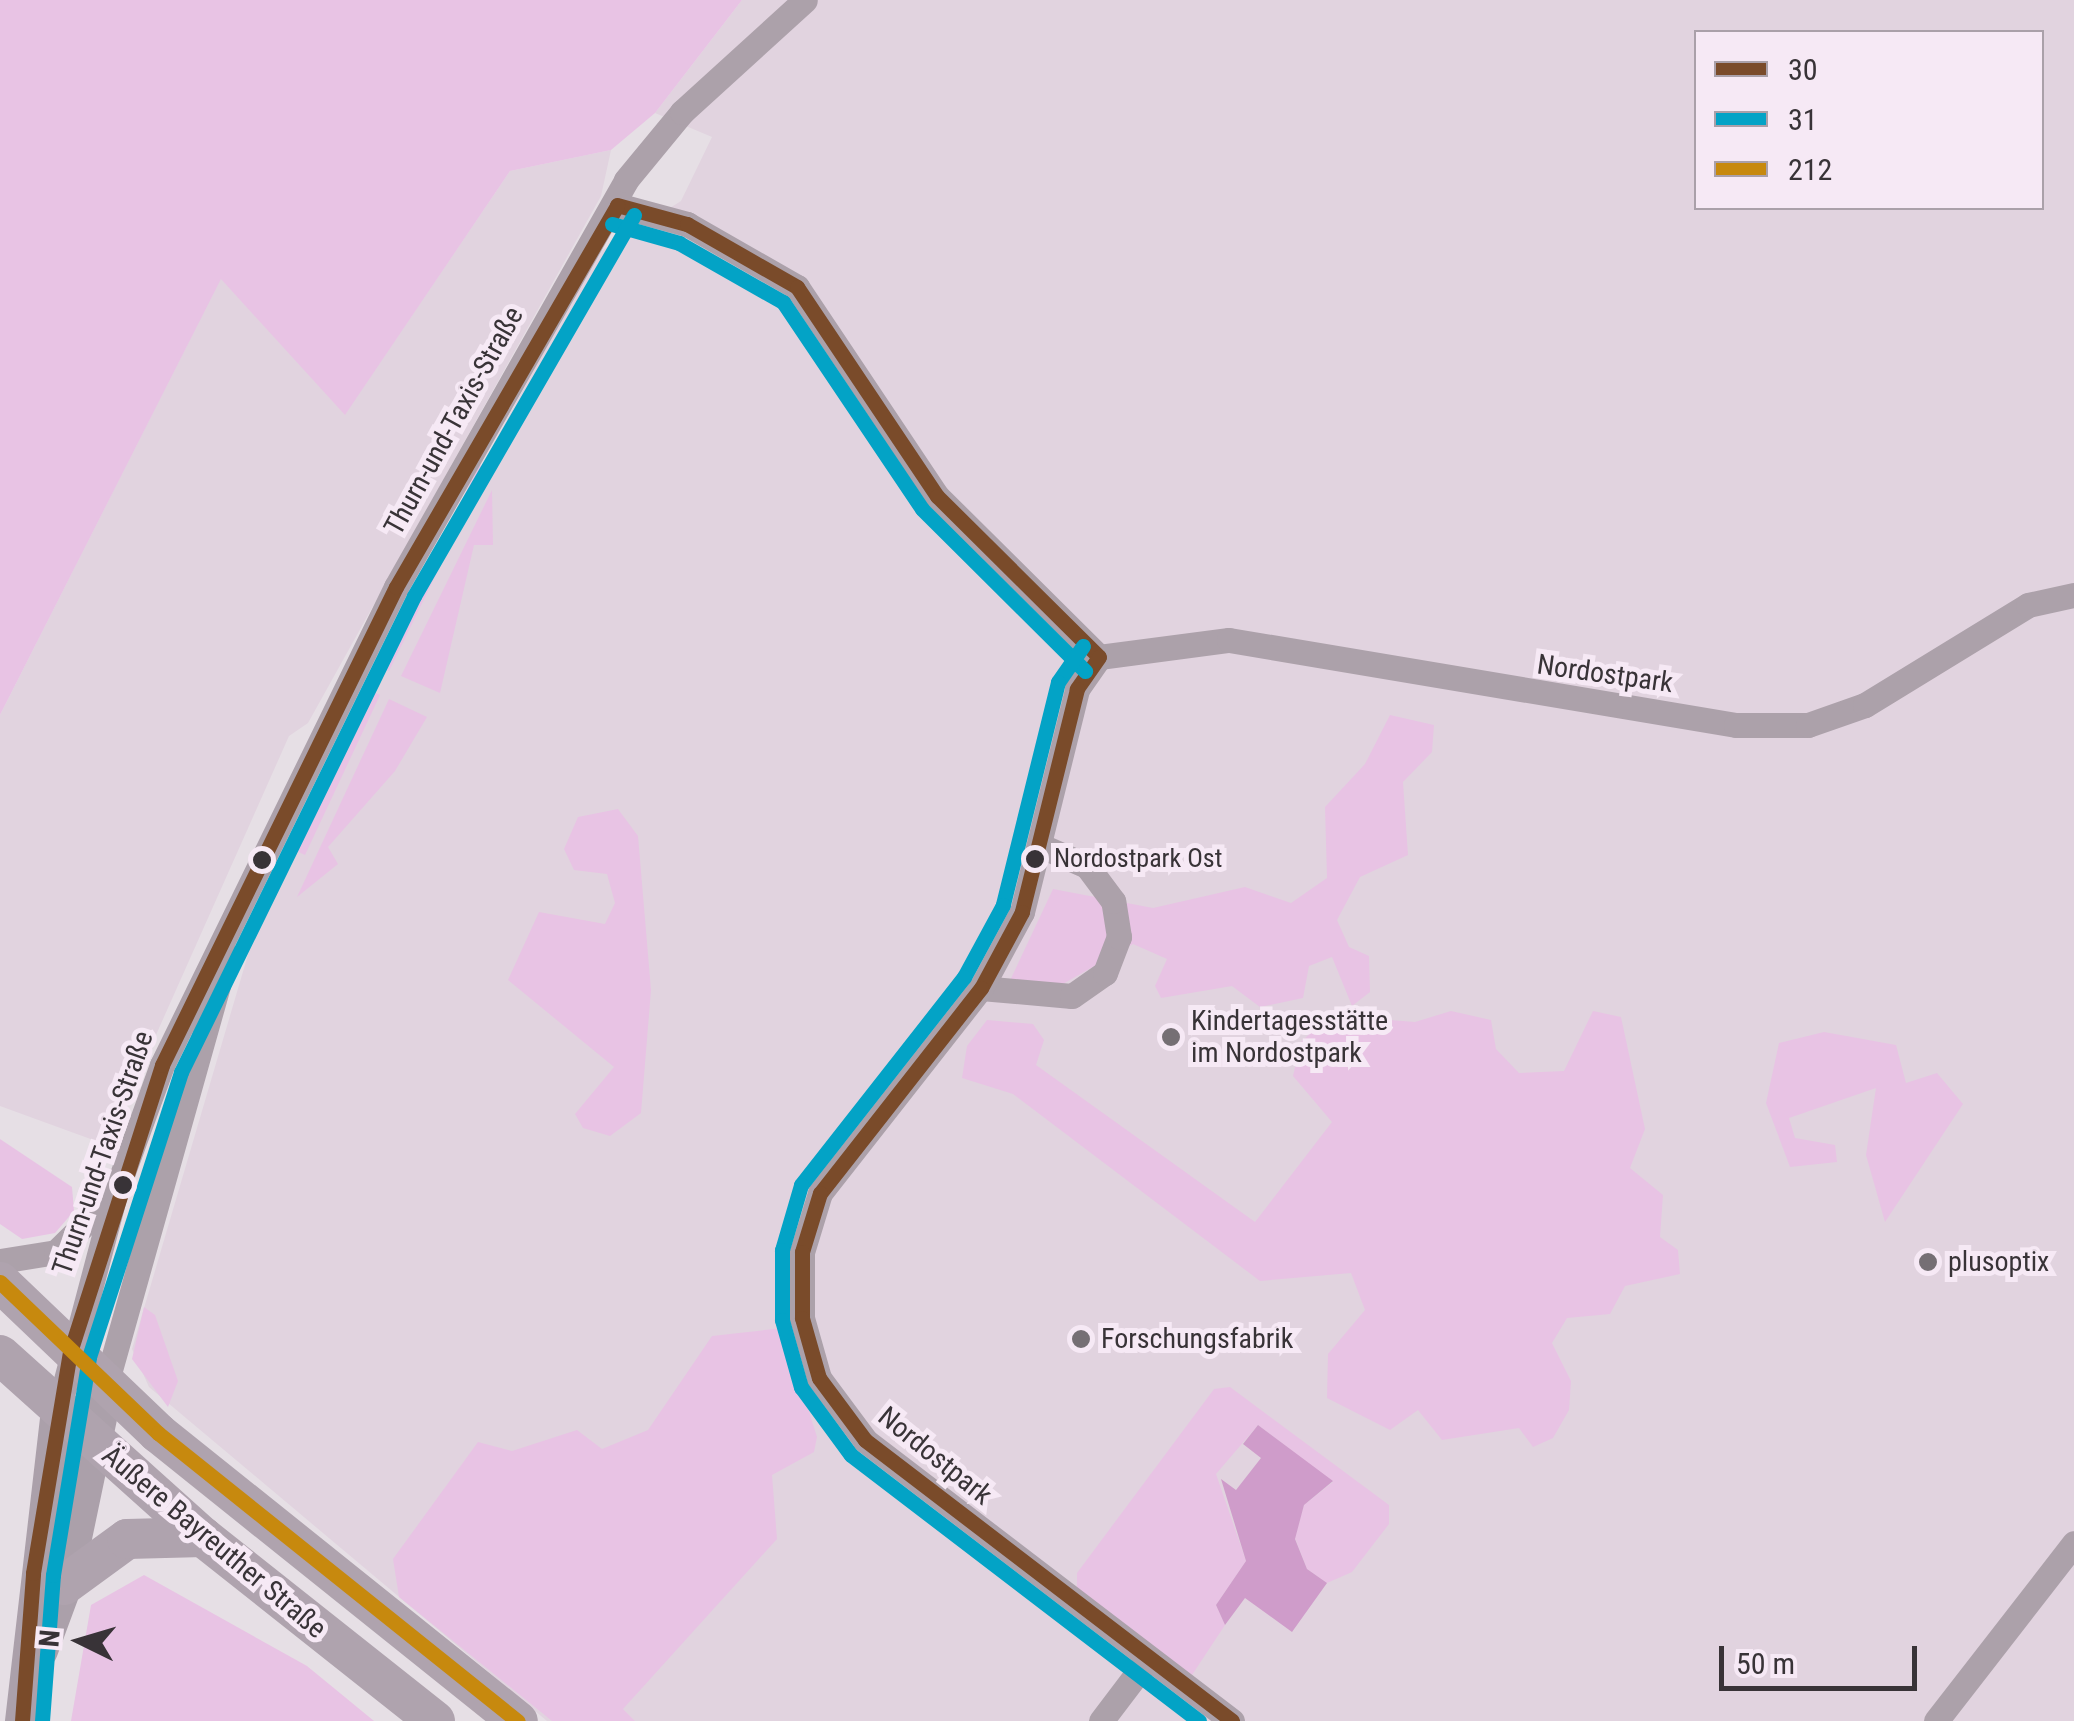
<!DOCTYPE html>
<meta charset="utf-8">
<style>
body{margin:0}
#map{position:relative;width:2074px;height:1721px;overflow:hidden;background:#e6dfe5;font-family:"Roboto Condensed",sans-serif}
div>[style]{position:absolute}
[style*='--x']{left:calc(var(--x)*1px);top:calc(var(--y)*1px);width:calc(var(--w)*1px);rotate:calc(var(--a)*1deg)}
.built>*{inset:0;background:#e1d3df}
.green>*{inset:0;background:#e8c3e4}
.water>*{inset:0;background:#cf9cca}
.minor>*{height:25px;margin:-12.5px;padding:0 12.5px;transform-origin:12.5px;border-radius:12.5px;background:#aca1aa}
.secondary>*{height:35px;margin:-17.5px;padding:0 17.5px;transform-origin:17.5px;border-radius:17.5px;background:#aba0aa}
.primary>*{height:40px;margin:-20px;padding:0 20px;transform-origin:20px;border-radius:20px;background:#afa3ae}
.bus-1>*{height:15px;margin:-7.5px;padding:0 7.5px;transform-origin:7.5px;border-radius:7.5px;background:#7a4b2a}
.bus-2>*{height:15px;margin:-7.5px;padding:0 7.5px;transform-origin:7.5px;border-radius:7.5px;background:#03a3c6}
.bus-3>*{height:15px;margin:-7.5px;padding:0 7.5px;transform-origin:7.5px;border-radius:7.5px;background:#c7890e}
.dots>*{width:28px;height:28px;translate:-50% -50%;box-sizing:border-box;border:5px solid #f6e9f5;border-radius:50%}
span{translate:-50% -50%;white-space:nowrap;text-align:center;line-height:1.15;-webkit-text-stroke:10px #f6e9f5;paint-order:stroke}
.bus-label{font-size:26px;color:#383337}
.left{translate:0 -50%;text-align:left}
.street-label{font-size:28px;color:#383337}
.poi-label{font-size:28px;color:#383337}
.legend{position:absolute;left:1694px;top:30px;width:350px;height:180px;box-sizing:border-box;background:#f6e9f5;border:2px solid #aaa0a9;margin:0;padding:12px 18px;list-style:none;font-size:30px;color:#383337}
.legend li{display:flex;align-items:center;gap:20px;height:50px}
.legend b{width:50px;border:2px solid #aaa0a9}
.north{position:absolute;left:30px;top:1591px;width:100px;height:100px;-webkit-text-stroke:8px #f6e9f5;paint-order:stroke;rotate:275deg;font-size:28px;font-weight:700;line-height:40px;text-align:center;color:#383337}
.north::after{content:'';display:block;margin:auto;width:35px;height:45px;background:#383337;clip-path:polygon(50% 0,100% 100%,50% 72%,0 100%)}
.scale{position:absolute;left:1719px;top:1646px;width:198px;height:45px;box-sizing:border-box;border:5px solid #383337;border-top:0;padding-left:12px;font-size:30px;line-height:35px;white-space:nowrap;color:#383337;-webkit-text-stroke:8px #f6e9f5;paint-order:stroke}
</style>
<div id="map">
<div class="built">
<i style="clip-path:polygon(evenodd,742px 0,2074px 0,2074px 1721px,547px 1721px,149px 1387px,132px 1349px,252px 941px,445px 533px,598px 253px,681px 201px,712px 137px,655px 113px,742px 0,1696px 32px,2042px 32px,2042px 208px,1696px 208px,1696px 32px)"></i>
<i style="clip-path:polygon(611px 150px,601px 196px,308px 723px,289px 736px,107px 1145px,0 1106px,0 715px,221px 278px,345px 414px,510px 171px)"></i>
</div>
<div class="green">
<i style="clip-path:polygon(0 0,742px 0,655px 113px,611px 150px,510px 171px,345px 415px,221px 279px,0 715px)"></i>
<i style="clip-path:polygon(490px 464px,389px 671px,378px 667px,479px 466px)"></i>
<i style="clip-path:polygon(492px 490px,493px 545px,474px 545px,440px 693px,401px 676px)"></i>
<i style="clip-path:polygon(367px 689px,380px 695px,305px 855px,292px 849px)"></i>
<i style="clip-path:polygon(389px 699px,427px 717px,395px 771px,328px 847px,338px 864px,297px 897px)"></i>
<i style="clip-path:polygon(1390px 715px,1434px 725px,1432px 752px,1403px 782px,1408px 855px,1360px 877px,1337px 920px,1349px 947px,1369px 956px,1370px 992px,1352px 1006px,1332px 957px,1309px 966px,1303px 998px,1260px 1007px,1232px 986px,1161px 998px,1155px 986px,1167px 959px,1133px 944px,1054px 989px,1007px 987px,1053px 889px,1153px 908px,1245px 887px,1291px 903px,1327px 878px,1325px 807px,1365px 764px)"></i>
<i style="clip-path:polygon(618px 809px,638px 836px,651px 990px,641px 1113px,610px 1136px,583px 1128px,575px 1114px,614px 1067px,508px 980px,539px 912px,605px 924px,615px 903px,607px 874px,574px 870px,564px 849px,578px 817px)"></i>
<i style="clip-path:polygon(1451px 1011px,1491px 1020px,1496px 1049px,1519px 1073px,1564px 1071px,1593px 1011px,1621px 1017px,1645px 1129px,1630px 1168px,1663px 1195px,1660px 1237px,1678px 1250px,1680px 1274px,1625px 1286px,1610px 1314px,1567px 1318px,1552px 1343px,1571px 1381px,1569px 1410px,1553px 1438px,1533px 1447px,1519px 1428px,1442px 1440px,1418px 1410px,1390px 1430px,1327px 1398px,1328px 1354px,1365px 1310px,1351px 1273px,1260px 1281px,1013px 1094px,962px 1078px,967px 1046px,987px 1020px,1033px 1024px,1044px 1040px,1036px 1065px,1255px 1222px,1332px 1122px,1293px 1076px,1301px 1042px,1317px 1027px,1338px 1033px,1351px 1017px,1415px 1022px)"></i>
<i style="clip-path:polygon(1824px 1032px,1896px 1045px,1906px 1083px,1937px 1073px,1963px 1104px,1885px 1222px,1866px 1155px,1876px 1088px,1789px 1118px,1795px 1138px,1835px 1145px,1837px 1162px,1790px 1167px,1766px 1103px,1779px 1043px)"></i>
<i style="clip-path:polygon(0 1139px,72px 1187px,74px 1211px,55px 1233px,22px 1239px,0 1224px)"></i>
<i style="clip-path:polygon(144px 1307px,155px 1315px,178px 1381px,168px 1407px,132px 1359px)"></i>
<i style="clip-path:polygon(783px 1328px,817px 1437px,814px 1452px,772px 1475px,777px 1539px,623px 1709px,635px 1721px,552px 1721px,399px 1597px,393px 1559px,478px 1442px,512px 1451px,577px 1430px,602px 1449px,648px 1430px,712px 1336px)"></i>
<i style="clip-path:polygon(1230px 1387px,1389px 1505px,1389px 1524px,1352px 1572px,1327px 1583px,1307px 1569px,1295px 1538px,1304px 1505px,1333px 1482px,1258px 1425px,1216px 1474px,1246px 1561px,1216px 1605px,1225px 1625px,1192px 1675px,1077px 1589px,1077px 1573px,1214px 1389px)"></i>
<i style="clip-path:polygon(144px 1575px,307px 1666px,374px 1721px,71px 1721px,91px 1605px)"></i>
</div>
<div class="water">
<i style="clip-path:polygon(1258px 1425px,1333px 1481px,1304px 1505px,1295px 1539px,1307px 1569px,1327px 1583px,1292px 1632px,1245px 1598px,1225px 1625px,1216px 1605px,1246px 1561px,1221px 1479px,1236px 1490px,1261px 1458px,1243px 1444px)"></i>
</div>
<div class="minor">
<i style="--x:617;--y:205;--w:73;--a:15.2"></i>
<i style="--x:687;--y:224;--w:127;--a:29.8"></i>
<i style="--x:797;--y:287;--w:252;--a:56.2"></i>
<i style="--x:937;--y:496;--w:228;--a:44.8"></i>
<i style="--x:981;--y:988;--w:91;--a:5"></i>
<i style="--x:1072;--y:996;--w:40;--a:-34.9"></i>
<i style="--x:1105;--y:973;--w:39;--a:-69"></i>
<i style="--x:1119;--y:937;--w:36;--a:-99"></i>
<i style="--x:1113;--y:901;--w:44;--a:-126.6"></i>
<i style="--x:1087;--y:866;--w:50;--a:-156.5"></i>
<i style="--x:0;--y:1261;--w:57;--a:-9.1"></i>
<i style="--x:56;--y:1252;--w:77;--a:-44.5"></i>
<i style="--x:106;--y:1384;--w:445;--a:-74.3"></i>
<i style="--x:58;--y:1410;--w:223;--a:-75.2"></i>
<i style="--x:115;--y:1194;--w:137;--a:-70"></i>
<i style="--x:162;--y:1065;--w:532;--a:-63.92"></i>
<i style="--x:396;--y:587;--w:467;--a:-60.5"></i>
<i style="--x:626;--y:180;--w:88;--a:-50.5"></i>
<i style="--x:682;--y:112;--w:166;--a:-42.3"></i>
<i style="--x:1101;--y:1721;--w:78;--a:-52.8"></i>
<i style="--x:1232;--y:1721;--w:462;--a:-142.6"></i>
<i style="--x:865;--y:1440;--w:77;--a:-126.6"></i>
<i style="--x:819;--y:1378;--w:62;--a:-105.8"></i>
<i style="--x:802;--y:1318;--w:66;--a:-90"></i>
<i style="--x:802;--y:1252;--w:62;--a:-73"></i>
<i style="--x:820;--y:1193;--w:261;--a:-51.9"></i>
<i style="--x:981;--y:988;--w:86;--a:-61.7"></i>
<i style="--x:1022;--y:912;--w:230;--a:-76.1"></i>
<i style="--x:1077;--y:689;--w:39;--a:-55"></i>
<i style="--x:1099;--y:657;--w:131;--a:-7.5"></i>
<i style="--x:1229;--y:640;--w:514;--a:9.52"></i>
<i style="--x:1736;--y:725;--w:72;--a:0"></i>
<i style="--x:1808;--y:725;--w:60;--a:-19.3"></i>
<i style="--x:1865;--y:705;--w:191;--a:-31.5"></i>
<i style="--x:2028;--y:605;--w:47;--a:-12.3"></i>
<i style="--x:1936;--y:1721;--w:225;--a:-52.2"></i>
</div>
<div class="secondary">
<i style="--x:40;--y:1650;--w:69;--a:-69.7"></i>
<i style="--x:64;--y:1585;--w:205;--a:-78.2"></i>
<i style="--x:22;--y:1721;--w:313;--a:-83.4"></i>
</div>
<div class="primary">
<i style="--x:0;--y:1282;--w:219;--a:43.7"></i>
<i style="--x:158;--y:1433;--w:461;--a:38.7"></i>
<i style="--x:0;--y:1355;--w:273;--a:41.9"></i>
<i style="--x:203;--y:1537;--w:296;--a:38.4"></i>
<i style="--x:64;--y:1585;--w:78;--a:-36.1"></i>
<i style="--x:127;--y:1539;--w:76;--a:-1.5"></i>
</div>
<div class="bus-1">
<i style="--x:617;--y:205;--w:73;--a:15.2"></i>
<i style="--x:687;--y:224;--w:127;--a:29.8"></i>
<i style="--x:797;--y:287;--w:252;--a:56.2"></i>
<i style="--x:937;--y:496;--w:228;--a:44.8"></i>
<i style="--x:1099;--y:657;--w:39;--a:125"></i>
<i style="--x:1077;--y:689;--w:230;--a:103.9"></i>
<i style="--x:1022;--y:912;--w:86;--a:118.3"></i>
<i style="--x:981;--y:988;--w:261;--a:128.1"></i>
<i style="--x:820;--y:1193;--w:62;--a:107"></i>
<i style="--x:802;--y:1252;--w:66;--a:90"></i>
<i style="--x:802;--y:1318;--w:62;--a:74.2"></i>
<i style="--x:819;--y:1378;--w:77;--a:53.4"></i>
<i style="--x:865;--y:1440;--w:462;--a:37.4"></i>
<i style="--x:22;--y:1721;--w:148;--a:-85.7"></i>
<i style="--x:33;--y:1573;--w:224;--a:-80.5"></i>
<i style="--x:70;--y:1352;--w:301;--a:-72.2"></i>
<i style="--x:162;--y:1065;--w:532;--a:-63.92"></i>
<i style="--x:396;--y:587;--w:441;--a:-59.9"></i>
</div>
<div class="bus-2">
<i style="--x:612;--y:224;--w:70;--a:15.8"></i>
<i style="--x:679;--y:243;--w:120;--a:29.6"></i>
<i style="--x:783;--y:302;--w:249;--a:56.1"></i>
<i style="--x:922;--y:509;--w:230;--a:44.8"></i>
<i style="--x:1083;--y:646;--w:44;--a:124.8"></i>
<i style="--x:1058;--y:682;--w:230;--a:103.9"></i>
<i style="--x:1003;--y:905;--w:82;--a:118.4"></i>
<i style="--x:964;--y:977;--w:264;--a:128.1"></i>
<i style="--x:801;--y:1185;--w:68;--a:106.3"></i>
<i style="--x:782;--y:1250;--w:70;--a:90"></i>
<i style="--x:782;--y:1320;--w:70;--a:74.2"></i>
<i style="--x:801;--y:1387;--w:84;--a:53.7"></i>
<i style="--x:851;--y:1455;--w:438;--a:37.4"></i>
<i style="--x:42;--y:1721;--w:146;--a:-85.7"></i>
<i style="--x:53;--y:1575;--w:221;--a:-80.6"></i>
<i style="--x:89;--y:1357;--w:299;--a:-72.1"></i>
<i style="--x:181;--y:1072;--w:530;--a:-63.92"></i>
<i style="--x:414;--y:596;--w:440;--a:-60"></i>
</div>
<div class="bus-3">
<i style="--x:0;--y:1282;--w:219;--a:43.7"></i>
<i style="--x:158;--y:1433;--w:461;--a:38.7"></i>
</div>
<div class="dots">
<i style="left:1035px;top:859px;background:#383337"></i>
<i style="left:262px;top:860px;background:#383337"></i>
<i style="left:1171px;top:1037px;background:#756f74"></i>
<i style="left:123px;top:1185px;background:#383337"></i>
<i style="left:1928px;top:1262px;background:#756f74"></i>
<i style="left:1081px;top:1339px;background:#756f74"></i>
</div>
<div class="bus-label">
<span class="left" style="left:1054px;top:859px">Nordostpark Ost</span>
</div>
<div class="street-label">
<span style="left:454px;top:421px;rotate:-61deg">Thurn-und-Taxis-Straße</span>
<span style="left:1605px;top:674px;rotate:8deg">Nordostpark</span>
<span style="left:103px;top:1153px;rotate:-71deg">Thurn-und-Taxis-Straße</span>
<span style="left:935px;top:1456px;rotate:39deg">Nordostpark</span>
<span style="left:214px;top:1542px;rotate:40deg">Äußere Bayreuther Straße</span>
</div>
<div class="poi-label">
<span class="left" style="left:1191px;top:1037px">Kindertagesstätte<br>im Nordostpark</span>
<span class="left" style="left:1948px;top:1262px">plusoptix</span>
<span class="left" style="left:1101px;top:1339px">Forschungsfabrik</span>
</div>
<ul class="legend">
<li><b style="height:12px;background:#7a4b2a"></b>30</li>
<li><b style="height:12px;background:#03a3c6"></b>31</li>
<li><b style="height:12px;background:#c7890e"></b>212</li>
</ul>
<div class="north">N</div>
<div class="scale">50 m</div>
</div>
